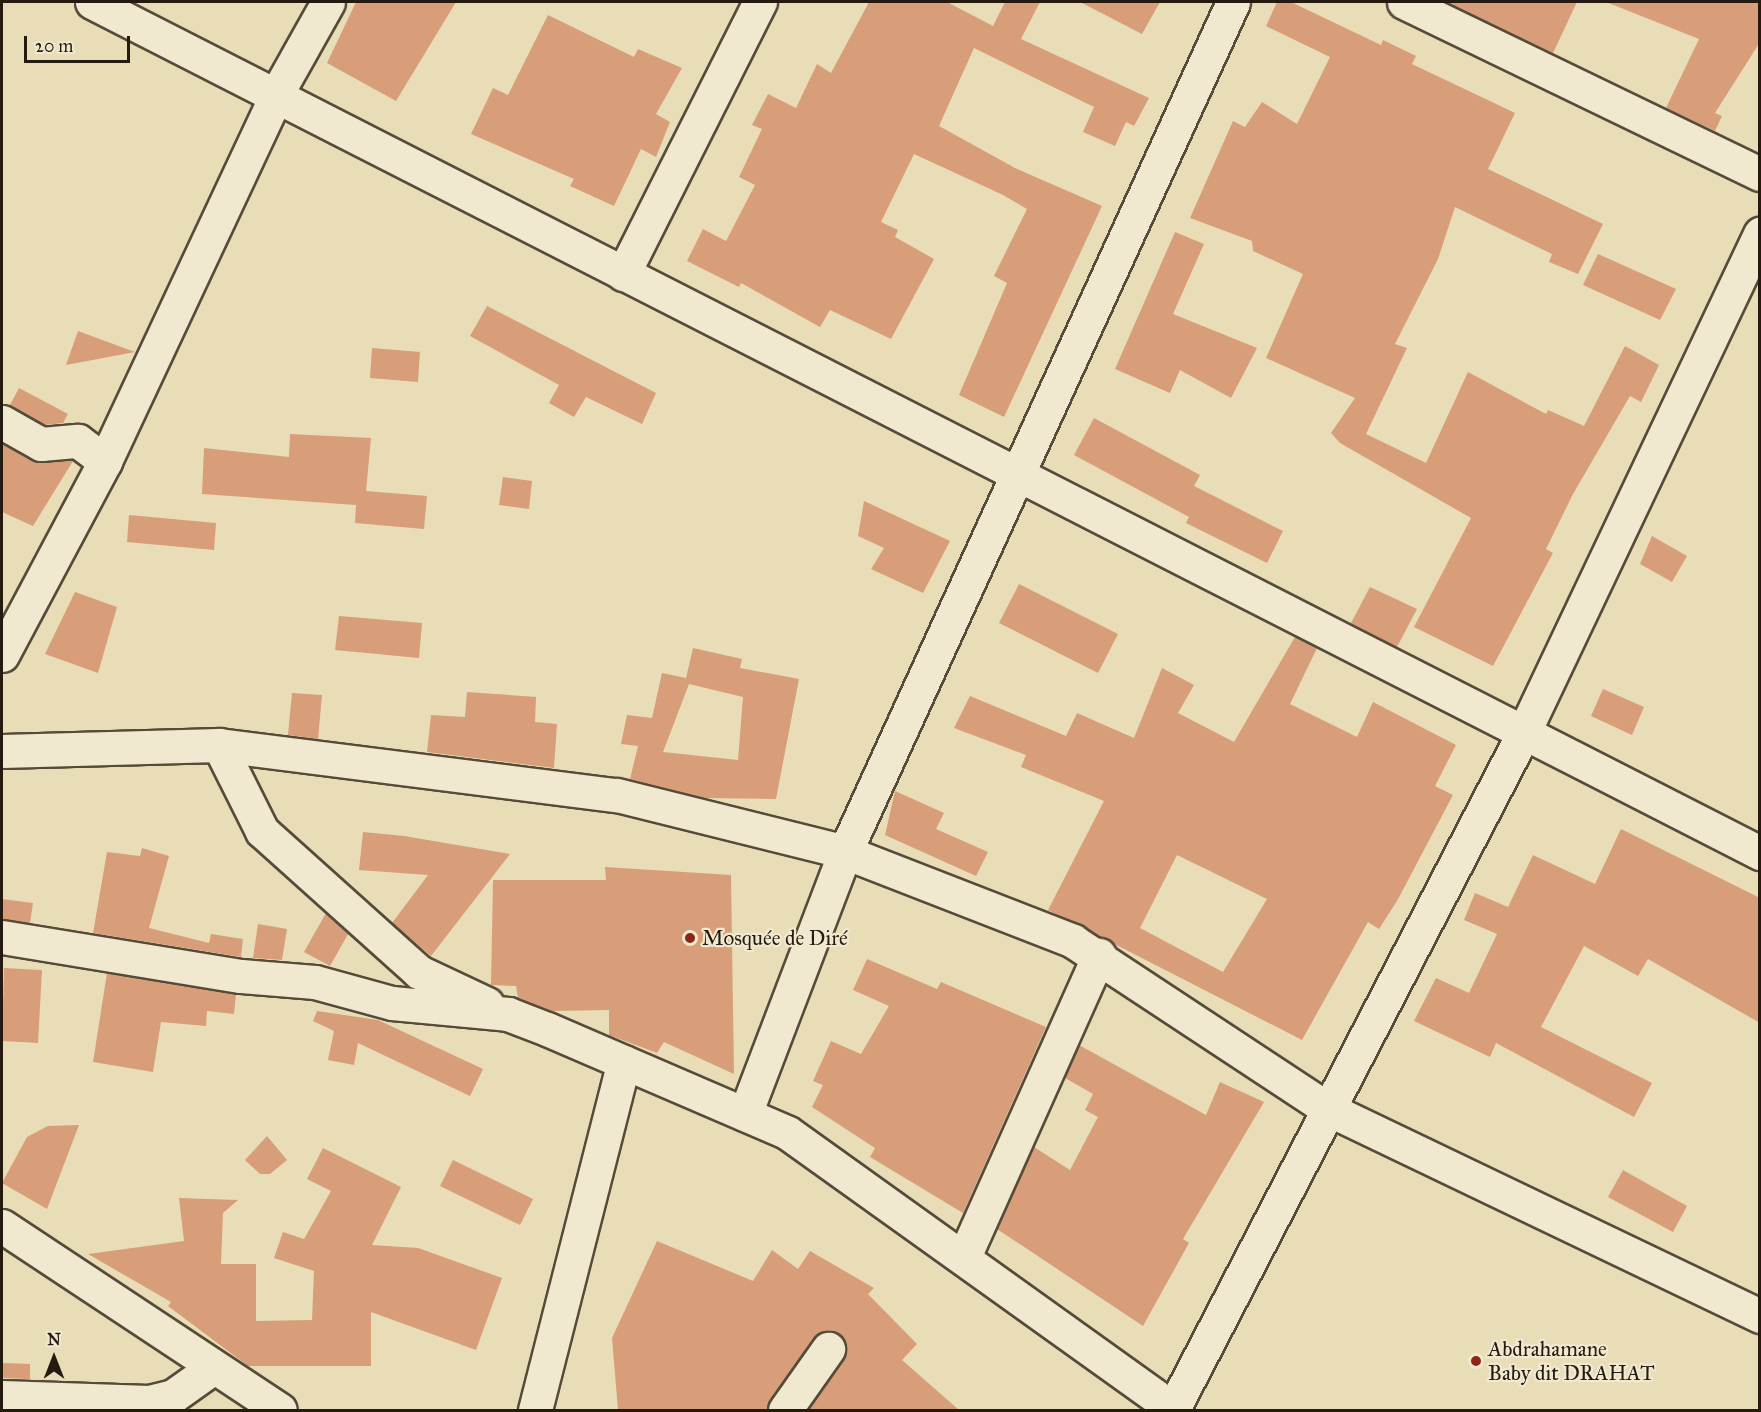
<!DOCTYPE html>
<meta charset="utf-8">
<style>
body{margin:0}
#map{position:relative;width:1761px;height:1412px;overflow:hidden;background:#e8ddb7;font-family:"IM FELL Great Primer",serif}
div>[style]{position:absolute}
[style*='--x']{left:calc(var(--x)*1px);top:calc(var(--y)*1px);width:calc(var(--w)*1px);rotate:calc(var(--a)*1deg)}
.building>*{inset:0;background:#d79e79}
.roads{filter:drop-shadow(2px 0 #564b39) drop-shadow(-2px 0 #564b39) drop-shadow(0 2px #564b39) drop-shadow(0 -2px #564b39)}
.minor>*{height:33px;margin:-16.5px;padding:0 16.5px;transform-origin:16.5px;border-radius:16.5px;background:#f0e9d0}
.secondary>*{height:33px;margin:-16.5px;padding:0 16.5px;transform-origin:16.5px;border-radius:16.5px;background:#f0e9d0}
.dots>*{width:16px;height:16px;translate:-50% -50%;box-sizing:border-box;border:3px solid #f0e9d0;border-radius:50%}
span{translate:-50% -50%;white-space:nowrap;text-align:center;line-height:1.15;-webkit-text-stroke:4.5px #f0e9d0;paint-order:stroke}
.poi-label{font-size:21px;color:#251a0f}
.left{translate:0 -50%;text-align:left}
.frame{position:absolute;inset:0;border:3px solid #251a0f;pointer-events:none}
.north{position:absolute;left:24px;top:1328px;width:60px;height:60px;-webkit-text-stroke:4px #f0e9d0;paint-order:stroke;rotate:0deg;font-size:16px;font-weight:700;line-height:24px;text-align:center;color:#251a0f}
.north::after{content:'';display:block;margin:auto;width:21px;height:27px;background:#251a0f;clip-path:polygon(50% 0,100% 100%,50% 72%,0 100%)}
.scale{position:absolute;left:24px;top:36px;width:106px;height:27px;box-sizing:border-box;border:3px solid #251a0f;border-top:0;padding-left:8px;font-size:18px;line-height:21px;white-space:nowrap;color:#251a0f;-webkit-text-stroke:4px #f0e9d0;paint-order:stroke}
</style>
<div id="map">
<div class="building">
<i style="clip-path:polygon(356px 2px,456px 2px,396px 101px,327px 63px)"></i>
<i style="clip-path:polygon(869px 2px,947px 2px,993px 26px,1005px 2px,1040px 2px,1021px 39px,1149px 98px,1134px 126px,1126px 122px,1115px 146px,1083px 132px,1094px 107px,974px 48px,939px 126px,1015px 168px,1102px 206px,1004px 417px,959px 395px,1007px 283px,994px 276px,1027px 209px,1003px 195px,914px 154px,881px 222px,898px 230px,895px 237px,934px 259px,891px 339px,830px 310px,820px 327px,741px 283px,739px 287px,687px 261px,703px 229px,726px 241px,755px 185px,739px 177px,762px 129px,752px 125px,768px 94px,796px 108px,817px 64px,831px 73px)"></i>
<i style="clip-path:polygon(1080px 2px,1160px 2px,1142px 34px)"></i>
<i style="clip-path:polygon(1277px 2px,1291px 2px,1381px 45px,1383px 40px,1416px 56px,1412px 64px,1515px 113px,1488px 169px,1603px 224px,1578px 274px,1549px 262px,1552px 254px,1455px 207px,1438px 259px,1395px 344px,1407px 348px,1366px 434px,1426px 463px,1468px 372px,1546px 414px,1548px 410px,1584px 426px,1625px 346px,1659px 365px,1641px 402px,1630px 396px,1573px 494px,1546px 549px,1553px 553px,1493px 666px,1414px 627px,1471px 518px,1340px 443px,1331px 433px,1355px 398px,1266px 358px,1303px 274px,1253px 251px,1252px 241px,1190px 218px,1233px 121px,1245px 127px,1262px 102px,1297px 124px,1330px 57px,1266px 26px)"></i>
<i style="clip-path:polygon(1446px 2px,1577px 2px,1553px 53px)"></i>
<i style="clip-path:polygon(1606px 2px,1760px 2px,1760px 42px,1715px 113px,1722px 116px,1715px 131px,1666px 108px,1699px 39px)"></i>
<i style="clip-path:polygon(548px 15px,634px 57px,638px 49px,682px 68px,656px 114px,670px 122px,656px 157px,641px 149px,614px 206px,570px 186px,574px 179px,471px 134px,493px 88px,508px 95px)"></i>
<i style="clip-path:polygon(1175px 232px,1204px 244px,1173px 314px,1257px 348px,1231px 398px,1180px 370px,1170px 393px,1115px 369px)"></i>
<i style="clip-path:polygon(1598px 254px,1676px 289px,1660px 320px,1583px 285px)"></i>
<i style="clip-path:polygon(487px 306px,656px 393px,642px 424px,586px 397px,574px 417px,549px 403px,559px 385px,470px 336px)"></i>
<i style="clip-path:polygon(78px 331px,135px 352px,66px 365px)"></i>
<i style="clip-path:polygon(372px 348px,420px 352px,418px 382px,370px 378px)"></i>
<i style="clip-path:polygon(19px 388px,68px 414px,63px 423px,45px 425px,10px 405px)"></i>
<i style="clip-path:polygon(1094px 418px,1200px 475px,1194px 486px,1283px 531px,1267px 563px,1186px 523px,1189px 517px,1074px 455px)"></i>
<i style="clip-path:polygon(290px 434px,371px 438px,366px 491px,427px 496px,424px 529px,355px 523px,356px 505px,202px 494px,204px 448px,289px 457px)"></i>
<i style="clip-path:polygon(2px 443px,32px 461px,73px 461px,33px 526px,2px 512px)"></i>
<i style="clip-path:polygon(503px 477px,532px 481px,529px 509px,499px 505px)"></i>
<i style="clip-path:polygon(864px 501px,950px 541px,923px 593px,871px 569px,884px 548px,858px 536px)"></i>
<i style="clip-path:polygon(129px 515px,216px 523px,214px 550px,127px 542px)"></i>
<i style="clip-path:polygon(1652px 536px,1687px 556px,1672px 582px,1640px 564px)"></i>
<i style="clip-path:polygon(1019px 584px,1118px 634px,1098px 673px,999px 623px)"></i>
<i style="clip-path:polygon(1370px 587px,1417px 609px,1397px 647px,1351px 623px)"></i>
<i style="clip-path:polygon(75px 592px,117px 607px,98px 673px,45px 654px)"></i>
<i style="clip-path:polygon(339px 616px,422px 623px,419px 658px,335px 650px)"></i>
<i style="clip-path:polygon(evenodd,1295px 637px,1317px 648px,1290px 704px,1357px 737px,1373px 702px,1456px 745px,1435px 786px,1453px 795px,1397px 901px,1379px 929px,1368px 922px,1302px 1040px,1048px 910px,1104px 801px,1021px 767px,1026px 755px,954px 728px,970px 696px,1066px 736px,1077px 713px,1134px 738px,1162px 668px,1194px 685px,1178px 713px,1234px 742px,1295px 637px,1177px 855px,1267px 899px,1223px 972px,1140px 928px,1177px 855px)"></i>
<i style="clip-path:polygon(evenodd,693px 648px,742px 659px,740px 668px,799px 679px,776px 799px,705px 798px,630px 779px,638px 746px,621px 744px,627px 715px,652px 718px,662px 673px,686px 678px,693px 648px,689px 684px,743px 697px,738px 760px,663px 752px,689px 684px)"></i>
<i style="clip-path:polygon(1603px 689px,1644px 707px,1632px 735px,1591px 716px)"></i>
<i style="clip-path:polygon(467px 692px,536px 697px,535px 722px,557px 724px,554px 768px,427px 752px,431px 715px,465px 717px)"></i>
<i style="clip-path:polygon(292px 693px,322px 695px,318px 739px,288px 735px)"></i>
<i style="clip-path:polygon(895px 791px,944px 813px,936px 829px,988px 852px,976px 876px,885px 835px)"></i>
<i style="clip-path:polygon(1621px 829px,1760px 898px,1760px 1023px,1648px 959px,1638px 976px,1584px 946px,1541px 1027px,1652px 1083px,1634px 1117px,1496px 1043px,1490px 1057px,1414px 1021px,1436px 978px,1469px 993px,1497px 934px,1464px 920px,1475px 893px,1508px 907px,1533px 855px,1595px 884px)"></i>
<i style="clip-path:polygon(363px 832px,404px 836px,510px 854px,431px 956px,392px 923px,428px 875px,359px 870px)"></i>
<i style="clip-path:polygon(142px 848px,169px 856px,149px 928px,209px 943px,211px 934px,243px 939px,241px 957px,93px 933px,107px 852px,140px 856px)"></i>
<i style="clip-path:polygon(605px 867px,731px 875px,734px 1074px,664px 1042px,657px 1053px,609px 1035px,609px 1010px,552px 1011px,518px 998px,516px 986px,491px 985px,493px 880px,606px 880px)"></i>
<i style="clip-path:polygon(2px 899px,33px 903px,30px 923px,2px 919px)"></i>
<i style="clip-path:polygon(326px 913px,348px 934px,330px 966px,304px 952px)"></i>
<i style="clip-path:polygon(258px 924px,287px 929px,282px 960px,253px 958px)"></i>
<i style="clip-path:polygon(867px 959px,937px 989px,941px 982px,1046px 1027px,963px 1213px,870px 1157px,875px 1148px,812px 1107px,823px 1085px,813px 1081px,831px 1041px,861px 1054px,889px 1006px,853px 990px)"></i>
<i style="clip-path:polygon(4px 968px,42px 970px,38px 1043px,2px 1041px)"></i>
<i style="clip-path:polygon(107px 973px,236px 994px,234px 1014px,207px 1011px,206px 1026px,161px 1022px,153px 1072px,93px 1062px)"></i>
<i style="clip-path:polygon(317px 1011px,378px 1020px,483px 1069px,470px 1096px,358px 1043px,354px 1065px,328px 1060px,334px 1031px,313px 1021px)"></i>
<i style="clip-path:polygon(1079px 1045px,1206px 1115px,1220px 1082px,1264px 1102px,1183px 1239px,1189px 1243px,1143px 1326px,997px 1229px,1034px 1147px,1070px 1170px,1098px 1117px,1085px 1110px,1093px 1094px,1065px 1078px)"></i>
<i style="clip-path:polygon(79px 1125px,47px 1209px,2px 1183px,27px 1137px,48px 1126px)"></i>
<i style="clip-path:polygon(267px 1136px,287px 1160px,270px 1174px,260px 1174px,245px 1160px)"></i>
<i style="clip-path:polygon(323px 1148px,401px 1187px,372px 1245px,418px 1248px,502px 1278px,476px 1350px,371px 1312px,371px 1366px,248px 1366px,168px 1306px,171px 1302px,88px 1254px,184px 1241px,179px 1198px,238px 1200px,223px 1213px,221px 1264px,256px 1264px,256px 1321px,312px 1320px,314px 1271px,274px 1258px,283px 1232px,304px 1239px,331px 1191px,307px 1179px)"></i>
<i style="clip-path:polygon(453px 1160px,533px 1199px,520px 1225px,440px 1186px)"></i>
<i style="clip-path:polygon(1623px 1170px,1687px 1206px,1673px 1232px,1608px 1197px)"></i>
<i style="clip-path:polygon(657px 1241px,753px 1281px,772px 1250px,798px 1269px,810px 1251px,874px 1288px,868px 1294px,917px 1344px,902px 1360px,959px 1410px,808px 1410px,847px 1351px,839px 1334px,829px 1330px,813px 1338px,767px 1410px,618px 1410px,612px 1338px)"></i>
<i style="clip-path:polygon(2px 1363px,30px 1364px,30px 1379px,2px 1378px)"></i>
</div>
<div class="roads">
<div class="minor">
<i style="--x:1404;--y:2;--w:395;--a:25.8"></i>
<i style="--x:623;--y:274;--w:305;--a:-63.3"></i>
<i style="--x:2;--y:422;--w:45;--a:29.4"></i>
<i style="--x:41;--y:444;--w:37;--a:-5"></i>
<i style="--x:78;--y:441;--w:34;--a:37"></i>
<i style="--x:2;--y:655;--w:220;--a:-62"></i>
<i style="--x:105;--y:461;--w:406;--a:-64.9"></i>
<i style="--x:277;--y:93;--w:104;--a:-60.7"></i>
<i style="--x:219;--y:745;--w:96;--a:63.4"></i>
<i style="--x:262;--y:831;--w:211;--a:41.9"></i>
<i style="--x:419;--y:972;--w:75;--a:25.2"></i>
<i style="--x:2;--y:751;--w:217;--a:-1.6"></i>
<i style="--x:219;--y:745;--w:401;--a:7.2"></i>
<i style="--x:617;--y:795;--w:235;--a:14"></i>
<i style="--x:845;--y:852;--w:245;--a:21.3"></i>
<i style="--x:1073;--y:941;--w:305;--a:33.4"></i>
<i style="--x:1328;--y:1109;--w:479;--a:25.6"></i>
<i style="--x:2;--y:937;--w:242;--a:9.3"></i>
<i style="--x:241;--y:976;--w:74;--a:4.6"></i>
<i style="--x:315;--y:982;--w:80;--a:15.3"></i>
<i style="--x:392;--y:1003;--w:117;--a:5.4"></i>
<i style="--x:508;--y:1014;--w:42;--a:21"></i>
<i style="--x:547;--y:1029;--w:262;--a:23.3"></i>
<i style="--x:788;--y:1133;--w:476;--a:35.6"></i>
<i style="--x:745;--y:1114;--w:280;--a:-69.1"></i>
<i style="--x:845;--y:852;--w:934;--a:-65.46"></i>
<i style="--x:2;--y:1226;--w:333;--a:33.5"></i>
<i style="--x:964;--y:1257;--w:331;--a:-65.9"></i>
<i style="--x:2;--y:1397;--w:147;--a:1.9"></i>
<i style="--x:149;--y:1402;--w:25;--a:-14"></i>
<i style="--x:173;--y:1396;--w:50;--a:-35.3"></i>
<i style="--x:1173;--y:1409;--w:758;--a:-62.59"></i>
<i style="--x:1522;--y:736;--w:556;--a:-64.63"></i>
<i style="--x:535;--y:1410;--w:359;--a:-75.7"></i>
<i style="--x:785;--y:1410;--w:75;--a:-54.8"></i>
</div>
<div class="secondary">
<i style="--x:92;--y:2;--w:1873;--a:27.03"></i>
</div>
</div>
<div class="dots">
<i style="left:690px;top:938px;background:#8f2418"></i>
<i style="left:1476px;top:1361px;background:#8f2418"></i>
</div>
<div class="poi-label">
<span class="left" style="left:702px;top:938px">Mosquée de Diré</span>
<span class="left" style="left:1488px;top:1361px">Abdrahamane<br>Baby dit DRAHAT</span>
</div>
<div class="frame"></div>
<div class="north">N</div>
<div class="scale">20 m</div>
</div>
